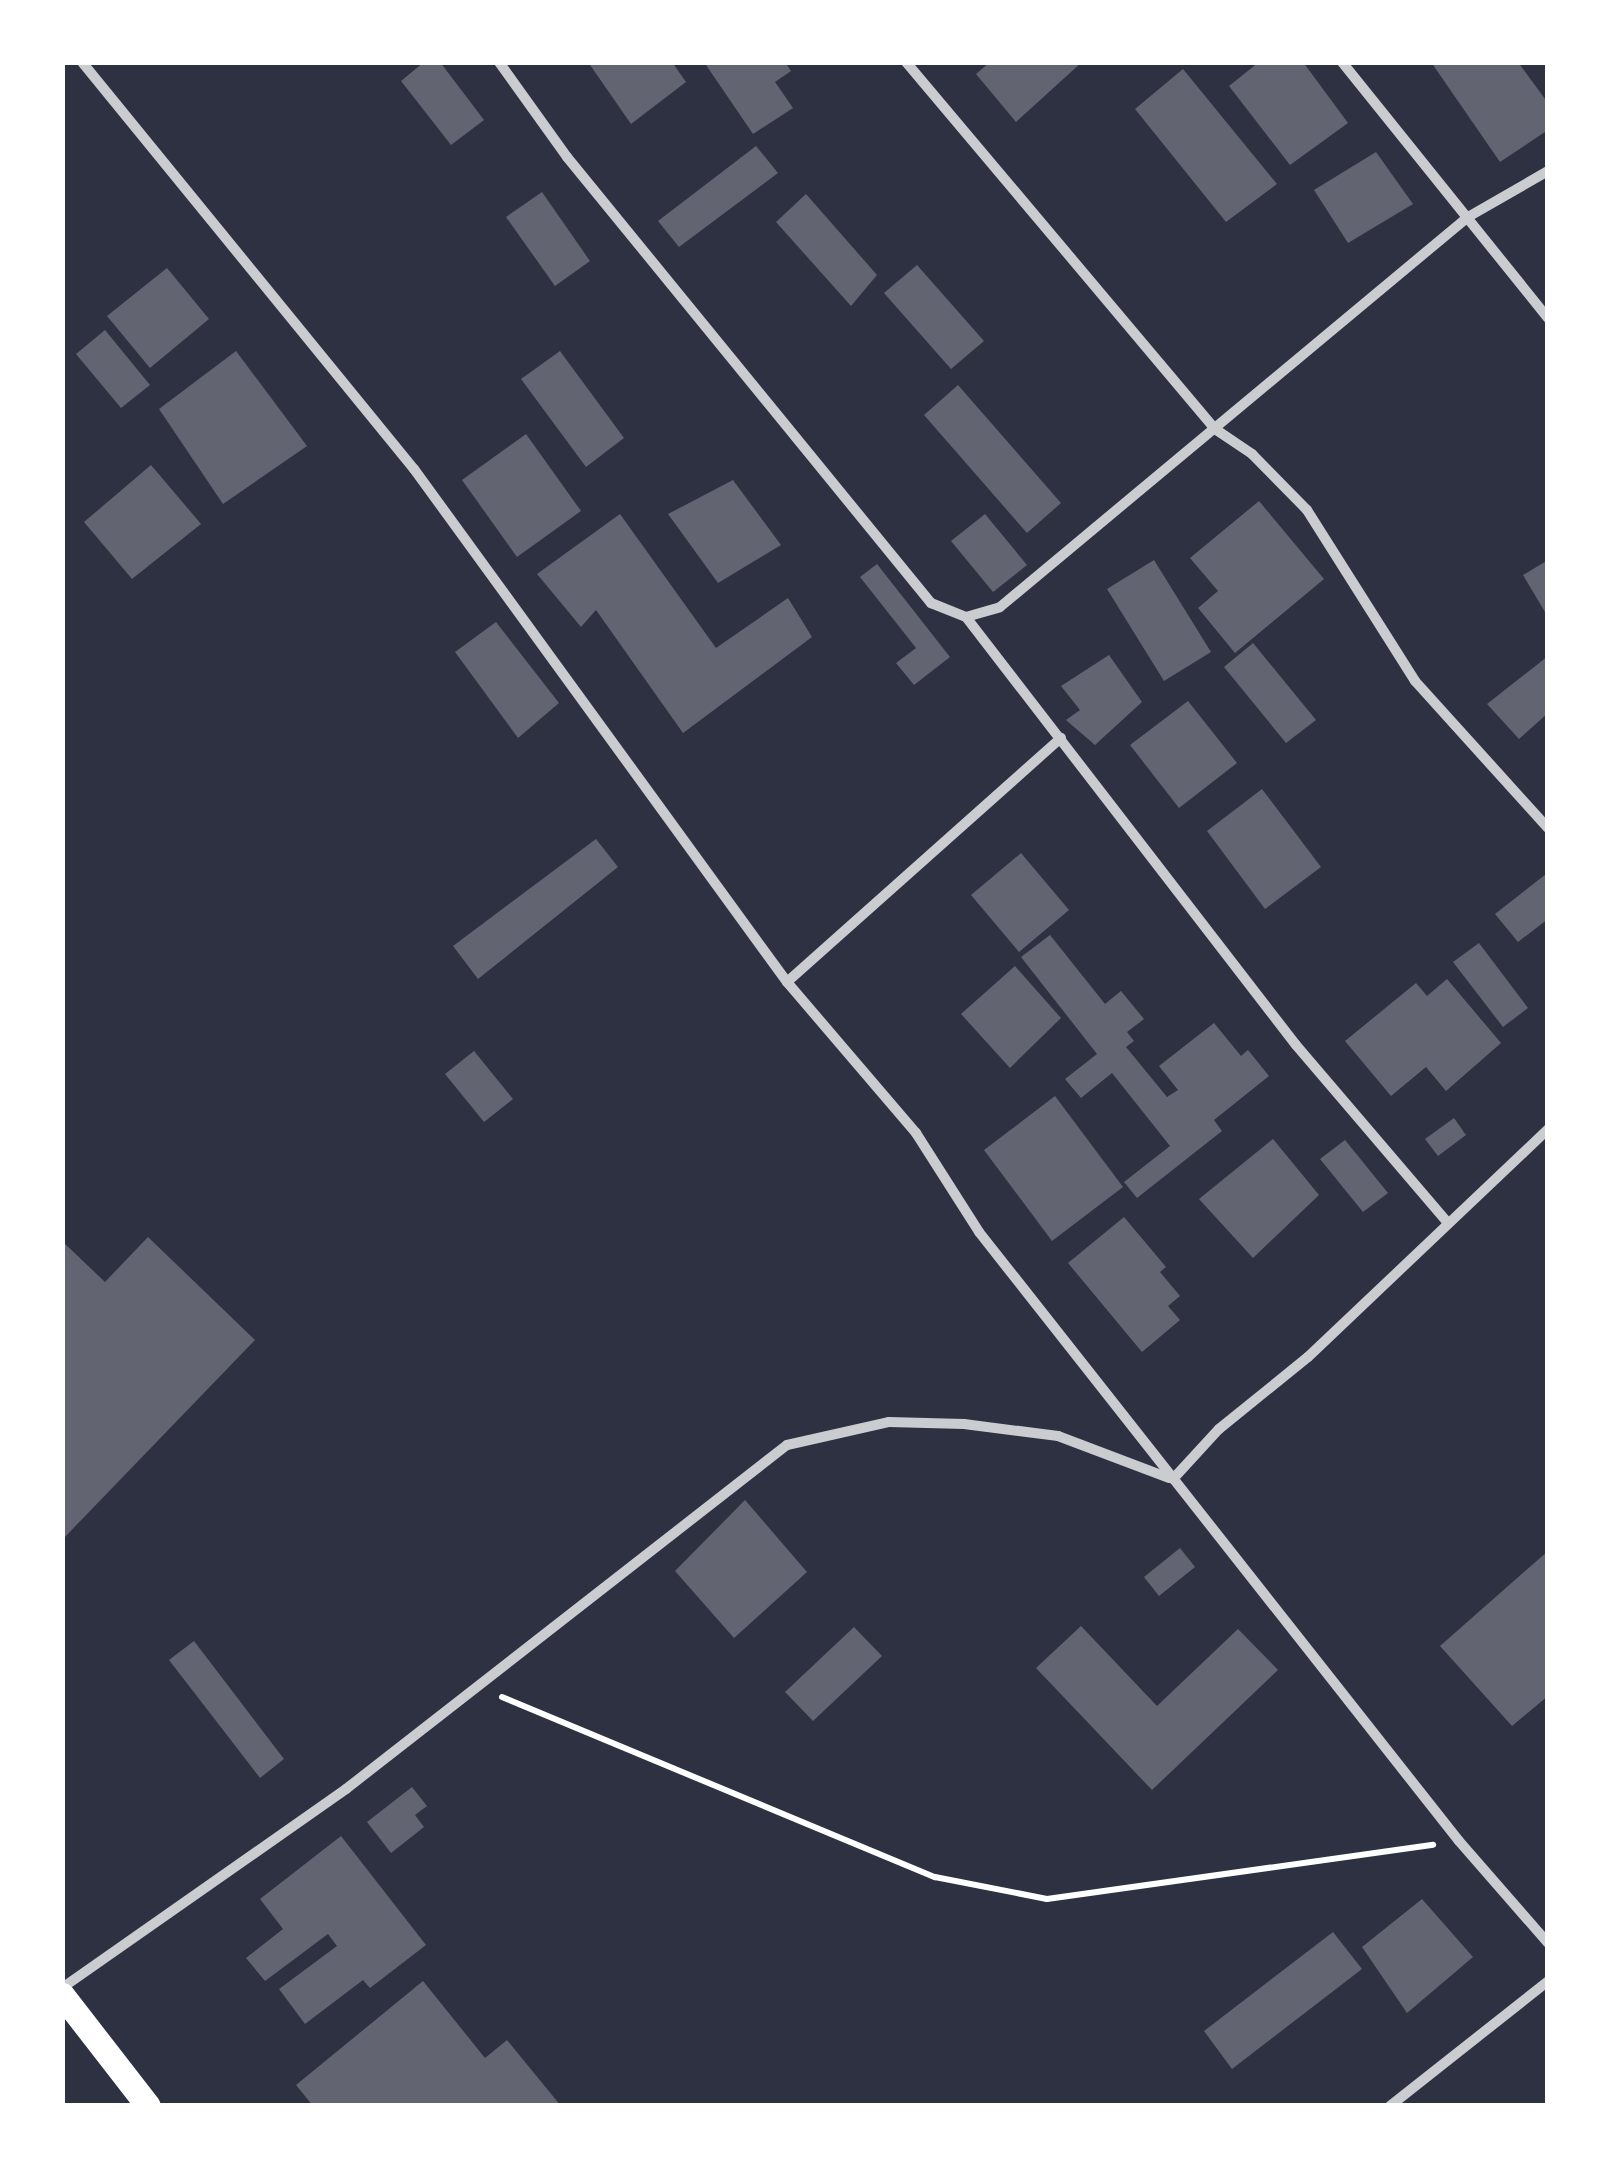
<!DOCTYPE html>
<style>
body{margin:0}
#map{position:relative;width:1610px;height:2168px;overflow:hidden;background:#2d3142;font-family:"Exo 2",sans-serif}
div>[style]{position:absolute}
[style*='--x']{left:calc(var(--x)*1px);top:calc(var(--y)*1px);width:calc(var(--w)*1px);rotate:calc(var(--a)*1deg)}
.building>*{inset:0;background:#626471}
.path>*{height:6px;margin:-3px;padding:0 3px;transform-origin:3px;border-radius:3px;background:#fff}
.minor>*{height:10px;margin:-5px;padding:0 5px;transform-origin:5px;border-radius:5px;background:#caccd0}
.primary>*{height:25px;margin:-12.5px;padding:0 12.5px;transform-origin:12.5px;border-radius:12.5px;background:#fff}
span{translate:-50% -50%;white-space:nowrap;text-align:center;line-height:1.15;-webkit-text-stroke:8px #fff;paint-order:stroke}
.frame{position:absolute;inset:0;border:65px solid #fff;pointer-events:none}
</style>
<div id="map">
<div class="building">
<i style="clip-path:polygon(424px 62px,440px 62px,484px 120px,451px 145px,401px 81px)"></i>
<i style="clip-path:polygon(588px 62px,672px 62px,686px 82px,631px 124px)"></i>
<i style="clip-path:polygon(704px 62px,785px 62px,791px 71px,775px 82px,793px 108px,753px 134px)"></i>
<i style="clip-path:polygon(990px 62px,1082px 62px,1016px 122px,976px 74px)"></i>
<i style="clip-path:polygon(1259px 62px,1303px 62px,1348px 123px,1290px 165px,1229px 86px)"></i>
<i style="clip-path:polygon(1431px 62px,1518px 62px,1548px 103px,1548px 130px,1500px 162px)"></i>
<i style="clip-path:polygon(1183px 69px,1277px 184px,1226px 222px,1135px 109px)"></i>
<i style="clip-path:polygon(756px 146px,778px 173px,679px 247px,658px 221px)"></i>
<i style="clip-path:polygon(1376px 152px,1413px 204px,1348px 243px,1314px 190px)"></i>
<i style="clip-path:polygon(542px 192px,590px 261px,555px 286px,506px 217px)"></i>
<i style="clip-path:polygon(806px 194px,877px 275px,851px 306px,776px 222px)"></i>
<i style="clip-path:polygon(917px 265px,984px 341px,951px 369px,884px 293px)"></i>
<i style="clip-path:polygon(167px 268px,209px 319px,150px 368px,107px 316px)"></i>
<i style="clip-path:polygon(105px 330px,150px 385px,121px 408px,76px 354px)"></i>
<i style="clip-path:polygon(236px 351px,307px 446px,223px 504px,159px 409px)"></i>
<i style="clip-path:polygon(560px 351px,624px 438px,586px 467px,521px 379px)"></i>
<i style="clip-path:polygon(958px 385px,1061px 503px,1027px 533px,924px 415px)"></i>
<i style="clip-path:polygon(526px 434px,581px 511px,517px 557px,462px 480px)"></i>
<i style="clip-path:polygon(151px 465px,201px 524px,132px 579px,84px 522px)"></i>
<i style="clip-path:polygon(733px 480px,781px 545px,718px 583px,668px 514px)"></i>
<i style="clip-path:polygon(1259px 501px,1324px 579px,1235px 653px,1198px 608px,1218px 591px,1190px 558px)"></i>
<i style="clip-path:polygon(620px 514px,716px 648px,788px 598px,812px 637px,683px 733px,596px 610px,581px 627px,537px 574px)"></i>
<i style="clip-path:polygon(985px 514px,1027px 565px,993px 592px,951px 541px)"></i>
<i style="clip-path:polygon(1154px 560px,1211px 652px,1164px 681px,1107px 589px)"></i>
<i style="clip-path:polygon(1548px 560px,1548px 617px,1523px 575px)"></i>
<i style="clip-path:polygon(877px 564px,950px 657px,914px 685px,896px 663px,916px 648px,860px 577px)"></i>
<i style="clip-path:polygon(496px 622px,559px 703px,518px 738px,455px 652px)"></i>
<i style="clip-path:polygon(1253px 643px,1316px 720px,1286px 743px,1224px 667px)"></i>
<i style="clip-path:polygon(1109px 655px,1142px 702px,1095px 745px,1066px 720px,1080px 710px,1061px 686px)"></i>
<i style="clip-path:polygon(1548px 656px,1548px 713px,1519px 739px,1487px 704px)"></i>
<i style="clip-path:polygon(1188px 701px,1237px 763px,1179px 808px,1130px 745px)"></i>
<i style="clip-path:polygon(1262px 789px,1321px 867px,1265px 909px,1207px 831px)"></i>
<i style="clip-path:polygon(596px 839px,618px 867px,478px 979px,453px 946px)"></i>
<i style="clip-path:polygon(1021px 853px,1069px 910px,1019px 952px,971px 895px)"></i>
<i style="clip-path:polygon(1546px 874px,1548px 919px,1518px 942px,1495px 914px)"></i>
<i style="clip-path:polygon(1050px 935px,1105px 1004px,1121px 991px,1144px 1019px,1127px 1032px,1134px 1041px,1126px 1047px,1167px 1097px,1178px 1090px,1159px 1066px,1214px 1023px,1241px 1056px,1248px 1050px,1269px 1076px,1214px 1120px,1222px 1131px,1137px 1198px,1124px 1182px,1170px 1146px,1112px 1073px,1081px 1098px,1065px 1079px,1097px 1054px,1021px 957px)"></i>
<i style="clip-path:polygon(1479px 943px,1528px 1008px,1503px 1027px,1453px 962px)"></i>
<i style="clip-path:polygon(1015px 966px,1061px 1018px,1010px 1068px,961px 1014px)"></i>
<i style="clip-path:polygon(1447px 979px,1501px 1043px,1446px 1091px,1426px 1067px,1391px 1096px,1345px 1041px,1416px 983px,1427px 996px)"></i>
<i style="clip-path:polygon(474px 1051px,513px 1099px,484px 1122px,445px 1074px)"></i>
<i style="clip-path:polygon(1055px 1096px,1123px 1187px,1052px 1241px,984px 1150px)"></i>
<i style="clip-path:polygon(1454px 1118px,1466px 1135px,1438px 1156px,1425px 1139px)"></i>
<i style="clip-path:polygon(1273px 1139px,1319px 1195px,1253px 1258px,1199px 1199px)"></i>
<i style="clip-path:polygon(1345px 1140px,1388px 1193px,1363px 1212px,1320px 1159px)"></i>
<i style="clip-path:polygon(1124px 1217px,1166px 1267px,1160px 1272px,1180px 1296px,1168px 1306px,1180px 1320px,1142px 1352px,1068px 1263px)"></i>
<i style="clip-path:polygon(148px 1237px,255px 1340px,62px 1540px,62px 1241px,105px 1282px)"></i>
<i style="clip-path:polygon(745px 1500px,807px 1572px,734px 1638px,675px 1571px)"></i>
<i style="clip-path:polygon(1180px 1548px,1195px 1567px,1159px 1596px,1144px 1577px)"></i>
<i style="clip-path:polygon(1548px 1551px,1548px 1696px,1512px 1726px,1440px 1646px)"></i>
<i style="clip-path:polygon(1081px 1626px,1157px 1706px,1238px 1629px,1278px 1670px,1152px 1790px,1036px 1668px)"></i>
<i style="clip-path:polygon(854px 1627px,882px 1656px,813px 1721px,785px 1692px)"></i>
<i style="clip-path:polygon(194px 1641px,284px 1759px,260px 1778px,169px 1660px)"></i>
<i style="clip-path:polygon(412px 1787px,427px 1806px,415px 1815px,424px 1827px,391px 1853px,367px 1822px)"></i>
<i style="clip-path:polygon(341px 1836px,426px 1945px,370px 1988px,363px 1980px,305px 2024px,279px 1989px,337px 1946px,328px 1934px,265px 1981px,246px 1958px,283px 1929px,260px 1899px)"></i>
<i style="clip-path:polygon(1422px 1899px,1473px 1957px,1407px 2013px,1362px 1947px)"></i>
<i style="clip-path:polygon(1333px 1932px,1362px 1969px,1232px 2069px,1204px 2031px)"></i>
<i style="clip-path:polygon(423px 1981px,485px 2058px,507px 2040px,561px 2106px,313px 2106px,296px 2085px)"></i>
</div>
<div class="path">
<i style="--x:502;--y:1697;--w:469;--a:22.6"></i>
<i style="--x:935;--y:1877;--w:114;--a:11.1"></i>
<i style="--x:1047;--y:1899;--w:390;--a:-8"></i>
</div>
<div class="minor">
<i style="--x:82;--y:62;--w:525;--a:50.8"></i>
<i style="--x:414;--y:469;--w:634;--a:53.98"></i>
<i style="--x:787;--y:982;--w:199;--a:49.5"></i>
<i style="--x:916;--y:1133;--w:117;--a:57.5"></i>
<i style="--x:979;--y:1232;--w:775;--a:51.76"></i>
<i style="--x:1459;--y:1841;--w:135;--a:48.9"></i>
<i style="--x:499;--y:62;--w:117;--a:54.4"></i>
<i style="--x:567;--y:157;--w:576;--a:50.78"></i>
<i style="--x:931;--y:603;--w:38;--a:22"></i>
<i style="--x:966;--y:617;--w:540;--a:52.37"></i>
<i style="--x:1296;--y:1045;--w:234;--a:49.5"></i>
<i style="--x:906;--y:62;--w:480;--a:49.9"></i>
<i style="--x:1215;--y:429;--w:45;--a:34"></i>
<i style="--x:1252;--y:454;--w:78;--a:45.5"></i>
<i style="--x:1307;--y:510;--w:202;--a:57.7"></i>
<i style="--x:1415;--y:681;--w:198;--a:47.9"></i>
<i style="--x:1342;--y:62;--w:329;--a:51.2"></i>
<i style="--x:966;--y:617;--w:35;--a:-16"></i>
<i style="--x:1000;--y:607;--w:609;--a:-39.81"></i>
<i style="--x:1468;--y:217;--w:92;--a:-29.9"></i>
<i style="--x:787;--y:982;--w:367;--a:-41.7"></i>
<i style="--x:1173;--y:1479;--w:68;--a:-47.4"></i>
<i style="--x:1219;--y:1429;--w:114;--a:-39"></i>
<i style="--x:1308;--y:1357;--w:331;--a:-43.5"></i>
<i style="--x:62;--y:1988;--w:347;--a:-35"></i>
<i style="--x:346;--y:1789;--w:559;--a:-37.96"></i>
<i style="--x:787;--y:1445;--w:105;--a:-12.7"></i>
<i style="--x:889;--y:1422;--w:75;--a:1.5"></i>
<i style="--x:964;--y:1424;--w:95;--a:7.3"></i>
<i style="--x:1058;--y:1436;--w:119;--a:20.7"></i>
<i style="--x:1390;--y:2106;--w:201;--a:-38.3"></i>
</div>
<div class="primary">
<i style="--x:62;--y:1995;--w:140;--a:52.2"></i>
</div>
<div class="frame"></div>
</div>
